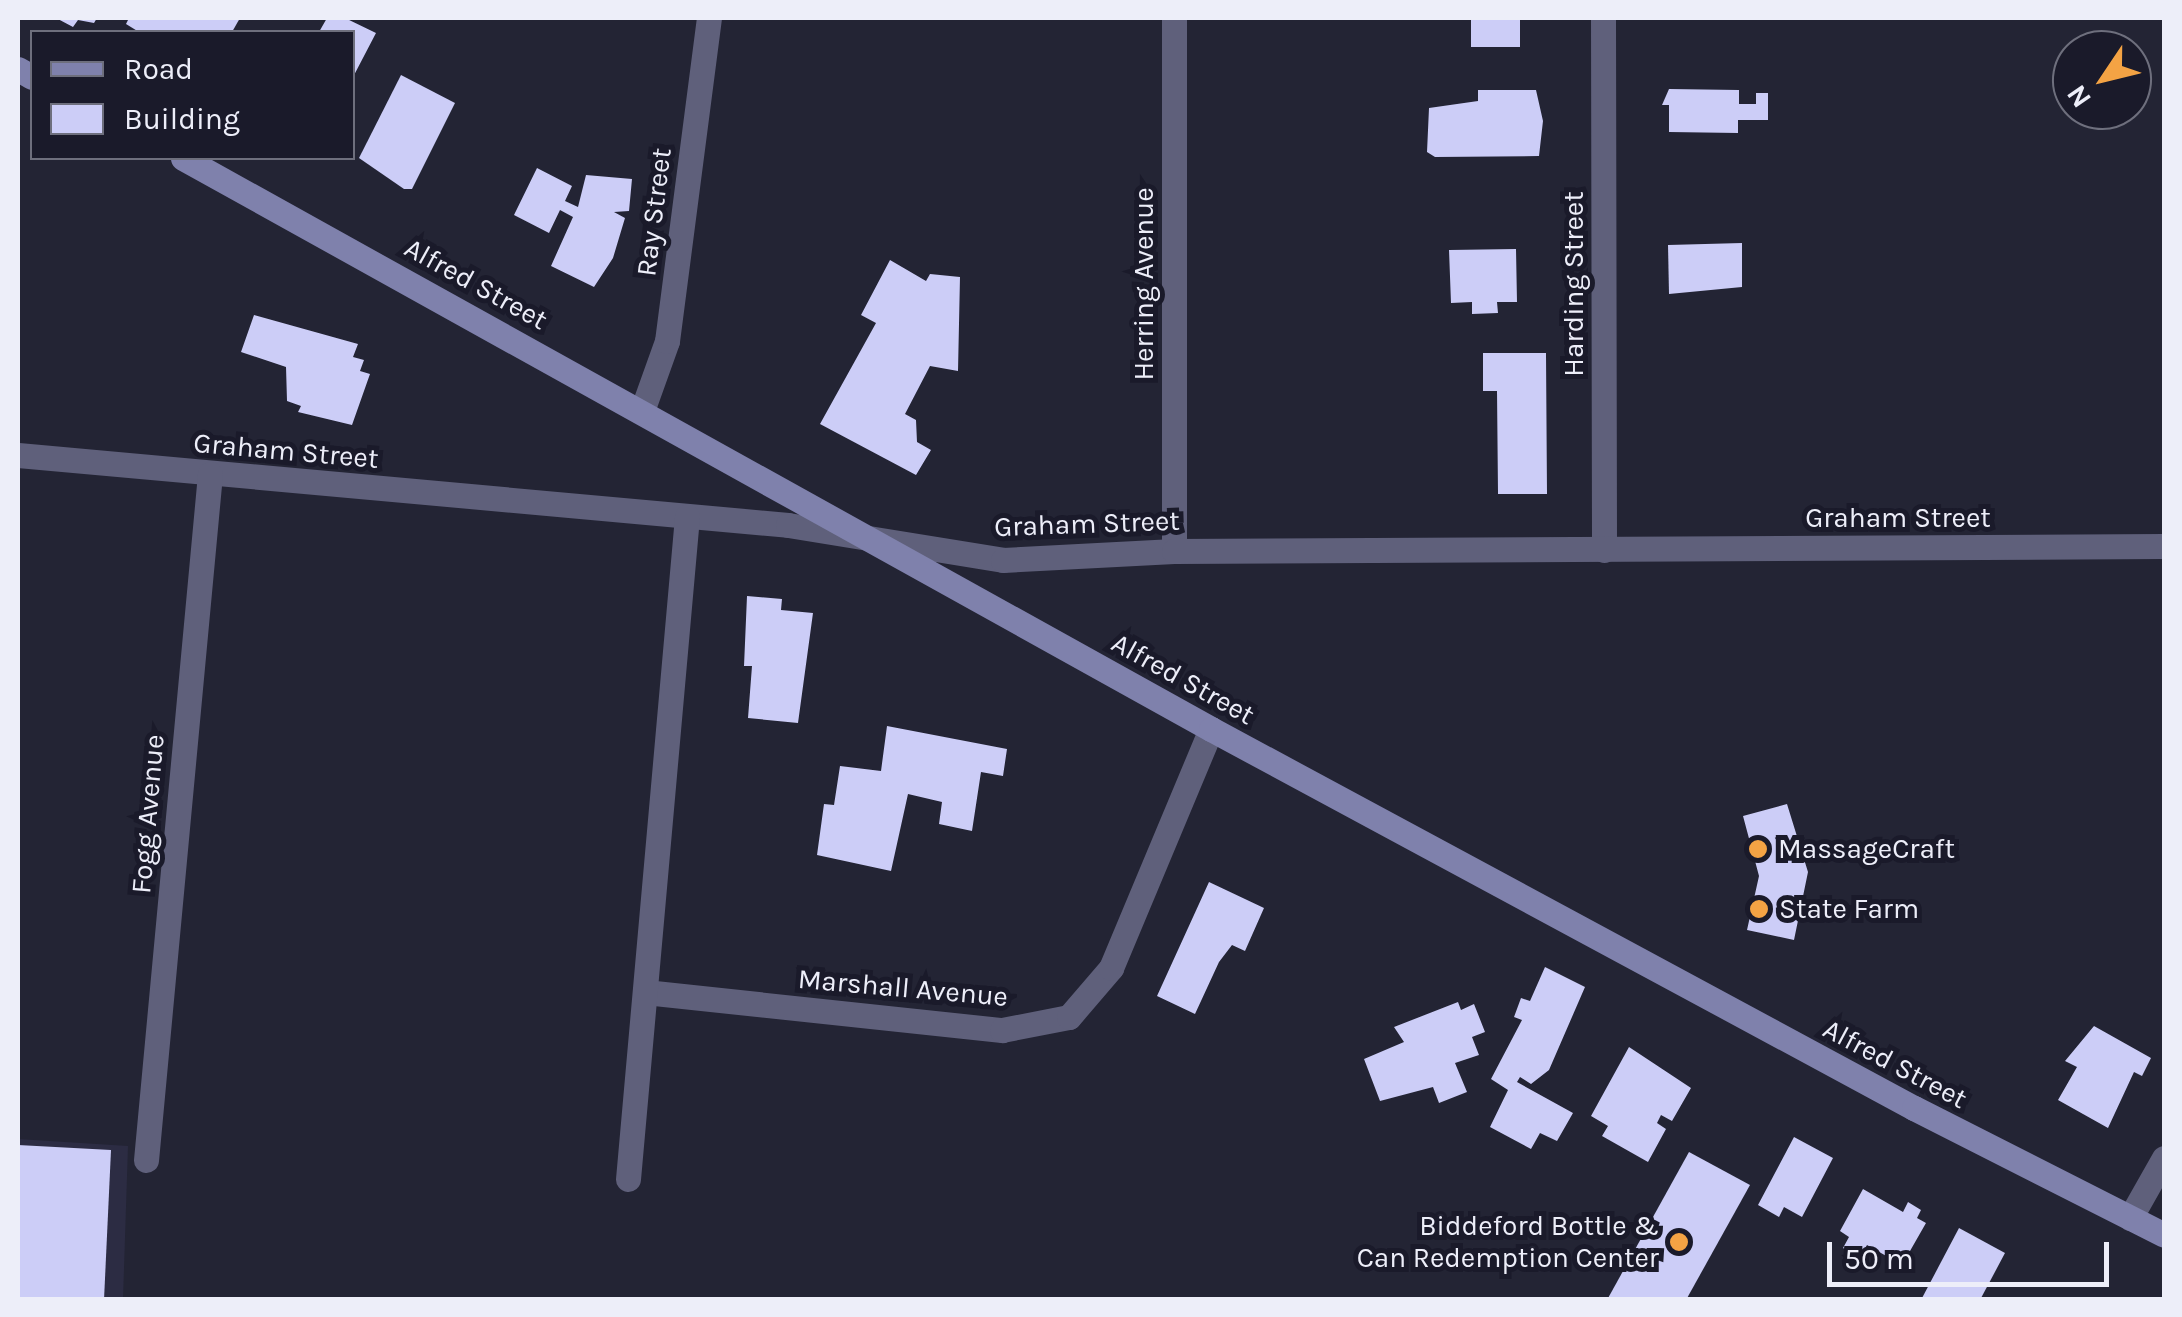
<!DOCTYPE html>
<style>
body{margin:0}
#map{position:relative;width:2182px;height:1317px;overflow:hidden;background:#232434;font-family:Karla,sans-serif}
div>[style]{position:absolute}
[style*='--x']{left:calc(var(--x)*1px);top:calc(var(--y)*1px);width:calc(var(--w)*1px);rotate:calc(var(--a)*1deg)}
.built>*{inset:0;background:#2c2c43}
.building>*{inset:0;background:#cccdf7}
.minor>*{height:25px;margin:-12.5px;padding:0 12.5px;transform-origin:12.5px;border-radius:12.5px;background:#5f607b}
.secondary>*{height:25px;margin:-12.5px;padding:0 12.5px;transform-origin:12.5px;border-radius:12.5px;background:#7f81ac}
.dots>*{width:28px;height:28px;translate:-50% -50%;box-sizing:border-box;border:5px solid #1a1a2a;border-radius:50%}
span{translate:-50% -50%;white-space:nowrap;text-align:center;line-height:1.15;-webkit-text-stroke:10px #1a1a2a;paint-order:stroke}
.street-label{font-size:28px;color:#edeef9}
.poi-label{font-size:28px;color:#edeef9}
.left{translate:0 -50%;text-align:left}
.right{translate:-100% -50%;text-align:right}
.frame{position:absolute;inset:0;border:20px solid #edeef9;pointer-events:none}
.legend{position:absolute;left:30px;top:30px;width:325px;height:130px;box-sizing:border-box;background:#1a1a2a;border:2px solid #6e6f7d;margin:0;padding:12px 18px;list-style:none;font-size:30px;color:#edeef9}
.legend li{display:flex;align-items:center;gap:20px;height:50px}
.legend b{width:50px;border:2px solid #6e6f7d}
.north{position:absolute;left:2052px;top:30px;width:100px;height:100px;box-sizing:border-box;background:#1a1a2a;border:2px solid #6e6f7d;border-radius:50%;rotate:235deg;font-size:28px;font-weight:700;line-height:40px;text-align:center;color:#edeef9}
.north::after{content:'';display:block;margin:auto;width:35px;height:45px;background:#f4a344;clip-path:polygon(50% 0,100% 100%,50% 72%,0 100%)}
.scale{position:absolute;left:1827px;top:1242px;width:282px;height:45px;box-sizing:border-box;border:5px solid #edeef9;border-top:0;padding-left:12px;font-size:30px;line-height:35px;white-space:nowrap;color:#edeef9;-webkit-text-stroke:8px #1a1a2a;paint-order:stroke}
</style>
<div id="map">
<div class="built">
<i style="clip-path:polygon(18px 1139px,128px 1146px,123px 1299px,18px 1299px)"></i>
</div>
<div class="building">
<i style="clip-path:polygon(56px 18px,97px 18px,94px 23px,78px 20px,73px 27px)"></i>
<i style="clip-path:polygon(129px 18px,240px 18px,232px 32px,139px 32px,126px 24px)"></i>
<i style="clip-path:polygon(327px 18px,345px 18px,376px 33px,352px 79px,352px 32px,319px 32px)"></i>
<i style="clip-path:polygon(1471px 18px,1520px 18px,1520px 47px,1471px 47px)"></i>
<i style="clip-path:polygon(401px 75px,455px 103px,412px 189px,404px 189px,359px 158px)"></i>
<i style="clip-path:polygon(1669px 89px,1739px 90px,1739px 104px,1756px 104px,1756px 93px,1768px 93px,1768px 120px,1738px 120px,1738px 133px,1669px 132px,1669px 105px,1662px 105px)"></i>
<i style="clip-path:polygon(1478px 90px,1536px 90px,1543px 121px,1539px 156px,1435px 157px,1427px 152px,1429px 108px,1478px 101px)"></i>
<i style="clip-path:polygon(537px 168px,572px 186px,565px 201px,578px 207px,586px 175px,632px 179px,629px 211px,614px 212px,625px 218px,613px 258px,594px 287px,551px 266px,573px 217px,560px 210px,549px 233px,514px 215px)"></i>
<i style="clip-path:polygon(1742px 243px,1742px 287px,1669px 294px,1668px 245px)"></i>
<i style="clip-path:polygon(1516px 249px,1517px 302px,1497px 302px,1498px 313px,1472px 314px,1472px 302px,1451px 303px,1449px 250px)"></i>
<i style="clip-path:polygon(890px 260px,926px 281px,930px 274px,960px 277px,958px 371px,930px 366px,905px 414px,916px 420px,917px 442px,931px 450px,916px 475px,820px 424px,876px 323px,861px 315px)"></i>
<i style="clip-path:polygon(254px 315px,358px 344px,353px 357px,364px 360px,360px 371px,370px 374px,352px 425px,298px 412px,301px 406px,287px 401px,286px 367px,241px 352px)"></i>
<i style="clip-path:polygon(1483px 353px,1546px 353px,1547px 494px,1498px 494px,1497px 391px,1483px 391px)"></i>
<i style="clip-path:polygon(747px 596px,782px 599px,781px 610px,813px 613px,798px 723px,748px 718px,752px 666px,744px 666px)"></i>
<i style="clip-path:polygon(887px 726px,1007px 749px,1003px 776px,981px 772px,972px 831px,939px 824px,942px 802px,908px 794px,891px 871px,817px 855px,824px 804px,834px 805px,840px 766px,881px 771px)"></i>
<i style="clip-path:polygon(1787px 804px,1808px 872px,1794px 940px,1747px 930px,1759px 876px,1743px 816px)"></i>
<i style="clip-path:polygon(1209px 882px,1264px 908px,1245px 951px,1232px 945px,1219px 962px,1195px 1014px,1157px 996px)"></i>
<i style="clip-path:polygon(1545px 967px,1585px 987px,1549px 1070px,1531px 1084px,1520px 1077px,1517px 1082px,1573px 1113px,1557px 1141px,1540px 1133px,1531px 1149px,1490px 1127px,1508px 1090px,1491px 1079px,1522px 1020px,1514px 1017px,1521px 998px,1530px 1001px)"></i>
<i style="clip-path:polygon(1458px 1002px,1461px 1010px,1474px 1004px,1485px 1032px,1472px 1037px,1479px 1055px,1455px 1063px,1467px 1092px,1439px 1103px,1433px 1087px,1380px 1101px,1364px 1059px,1404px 1042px,1394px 1027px)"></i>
<i style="clip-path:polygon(2094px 1026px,2151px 1058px,2142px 1076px,2134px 1072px,2108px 1128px,2058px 1100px,2077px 1067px,2065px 1061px)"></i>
<i style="clip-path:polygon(1629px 1047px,1691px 1088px,1672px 1121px,1661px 1115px,1657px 1123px,1666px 1129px,1648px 1162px,1602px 1136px,1608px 1126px,1591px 1116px)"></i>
<i style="clip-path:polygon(1794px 1137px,1833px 1158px,1802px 1217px,1784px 1207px,1779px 1217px,1758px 1205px)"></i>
<i style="clip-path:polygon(18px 1145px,111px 1150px,104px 1300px,18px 1300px)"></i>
<i style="clip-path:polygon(1689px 1152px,1750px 1185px,1686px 1300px,1607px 1300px)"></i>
<i style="clip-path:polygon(1863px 1189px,1903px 1212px,1908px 1202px,1921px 1210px,1917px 1218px,1926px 1223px,1902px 1265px,1867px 1245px,1860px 1258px,1843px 1248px,1849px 1237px,1840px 1231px)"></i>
<i style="clip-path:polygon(1959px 1228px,2005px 1253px,1980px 1300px,1921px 1300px)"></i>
</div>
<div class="minor">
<i style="--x:1174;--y:18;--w:533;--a:90"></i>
<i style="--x:1603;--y:18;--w:532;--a:89.89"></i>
<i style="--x:642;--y:411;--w:74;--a:-70.3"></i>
<i style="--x:667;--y:341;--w:326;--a:-82.6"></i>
<i style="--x:18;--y:455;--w:773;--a:5.19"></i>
<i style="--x:788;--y:525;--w:218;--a:9.2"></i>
<i style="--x:1003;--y:560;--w:171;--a:-3"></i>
<i style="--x:1174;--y:551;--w:990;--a:-0.29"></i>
<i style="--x:645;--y:992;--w:359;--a:6.1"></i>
<i style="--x:1002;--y:1030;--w:68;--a:-11"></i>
<i style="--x:1069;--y:1017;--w:65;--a:-49.4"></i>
<i style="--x:1111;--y:968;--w:259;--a:-67.3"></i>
<i style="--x:146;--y:1160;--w:689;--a:-84.67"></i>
<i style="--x:628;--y:1179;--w:665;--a:-84.91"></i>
<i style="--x:2130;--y:1218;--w:69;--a:-60.5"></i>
</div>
<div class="secondary">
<i style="--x:18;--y:69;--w:16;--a:30"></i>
<i style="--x:183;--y:158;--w:1176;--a:29.05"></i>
<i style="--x:1211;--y:729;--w:799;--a:28.33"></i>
<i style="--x:1914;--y:1108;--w:280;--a:26.9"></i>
</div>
<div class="dots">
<i style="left:1758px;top:849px;background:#f4a344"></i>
<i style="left:1759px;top:909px;background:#f4a344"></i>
<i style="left:1679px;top:1242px;background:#f4a344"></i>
</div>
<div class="street-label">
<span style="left:654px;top:212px;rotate:-83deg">Ray Street</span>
<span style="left:476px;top:284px;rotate:29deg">Alfred Street</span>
<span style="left:1144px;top:284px;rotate:-90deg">Herring Avenue</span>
<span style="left:1574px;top:284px;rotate:-90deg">Harding Street</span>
<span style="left:286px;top:451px;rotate:5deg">Graham Street</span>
<span style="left:1898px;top:518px">Graham Street</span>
<span style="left:1087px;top:524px;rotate:-2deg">Graham Street</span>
<span style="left:1183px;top:679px;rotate:29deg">Alfred Street</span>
<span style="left:148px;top:814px;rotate:-85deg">Fogg Avenue</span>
<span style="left:903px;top:988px;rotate:5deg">Marshall Avenue</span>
<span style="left:1895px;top:1064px;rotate:28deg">Alfred Street</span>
</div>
<div class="poi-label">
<span class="left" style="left:1778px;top:849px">MassageCraft</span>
<span class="left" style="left:1779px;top:909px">State Farm</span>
<span class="right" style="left:1659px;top:1242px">Biddeford Bottle &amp;<br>Can Redemption Center</span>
</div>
<div class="frame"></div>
<ul class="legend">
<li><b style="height:12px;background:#7f81ac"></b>Road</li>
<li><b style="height:28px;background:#cccdf7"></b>Building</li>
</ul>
<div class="north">N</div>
<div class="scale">50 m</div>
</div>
